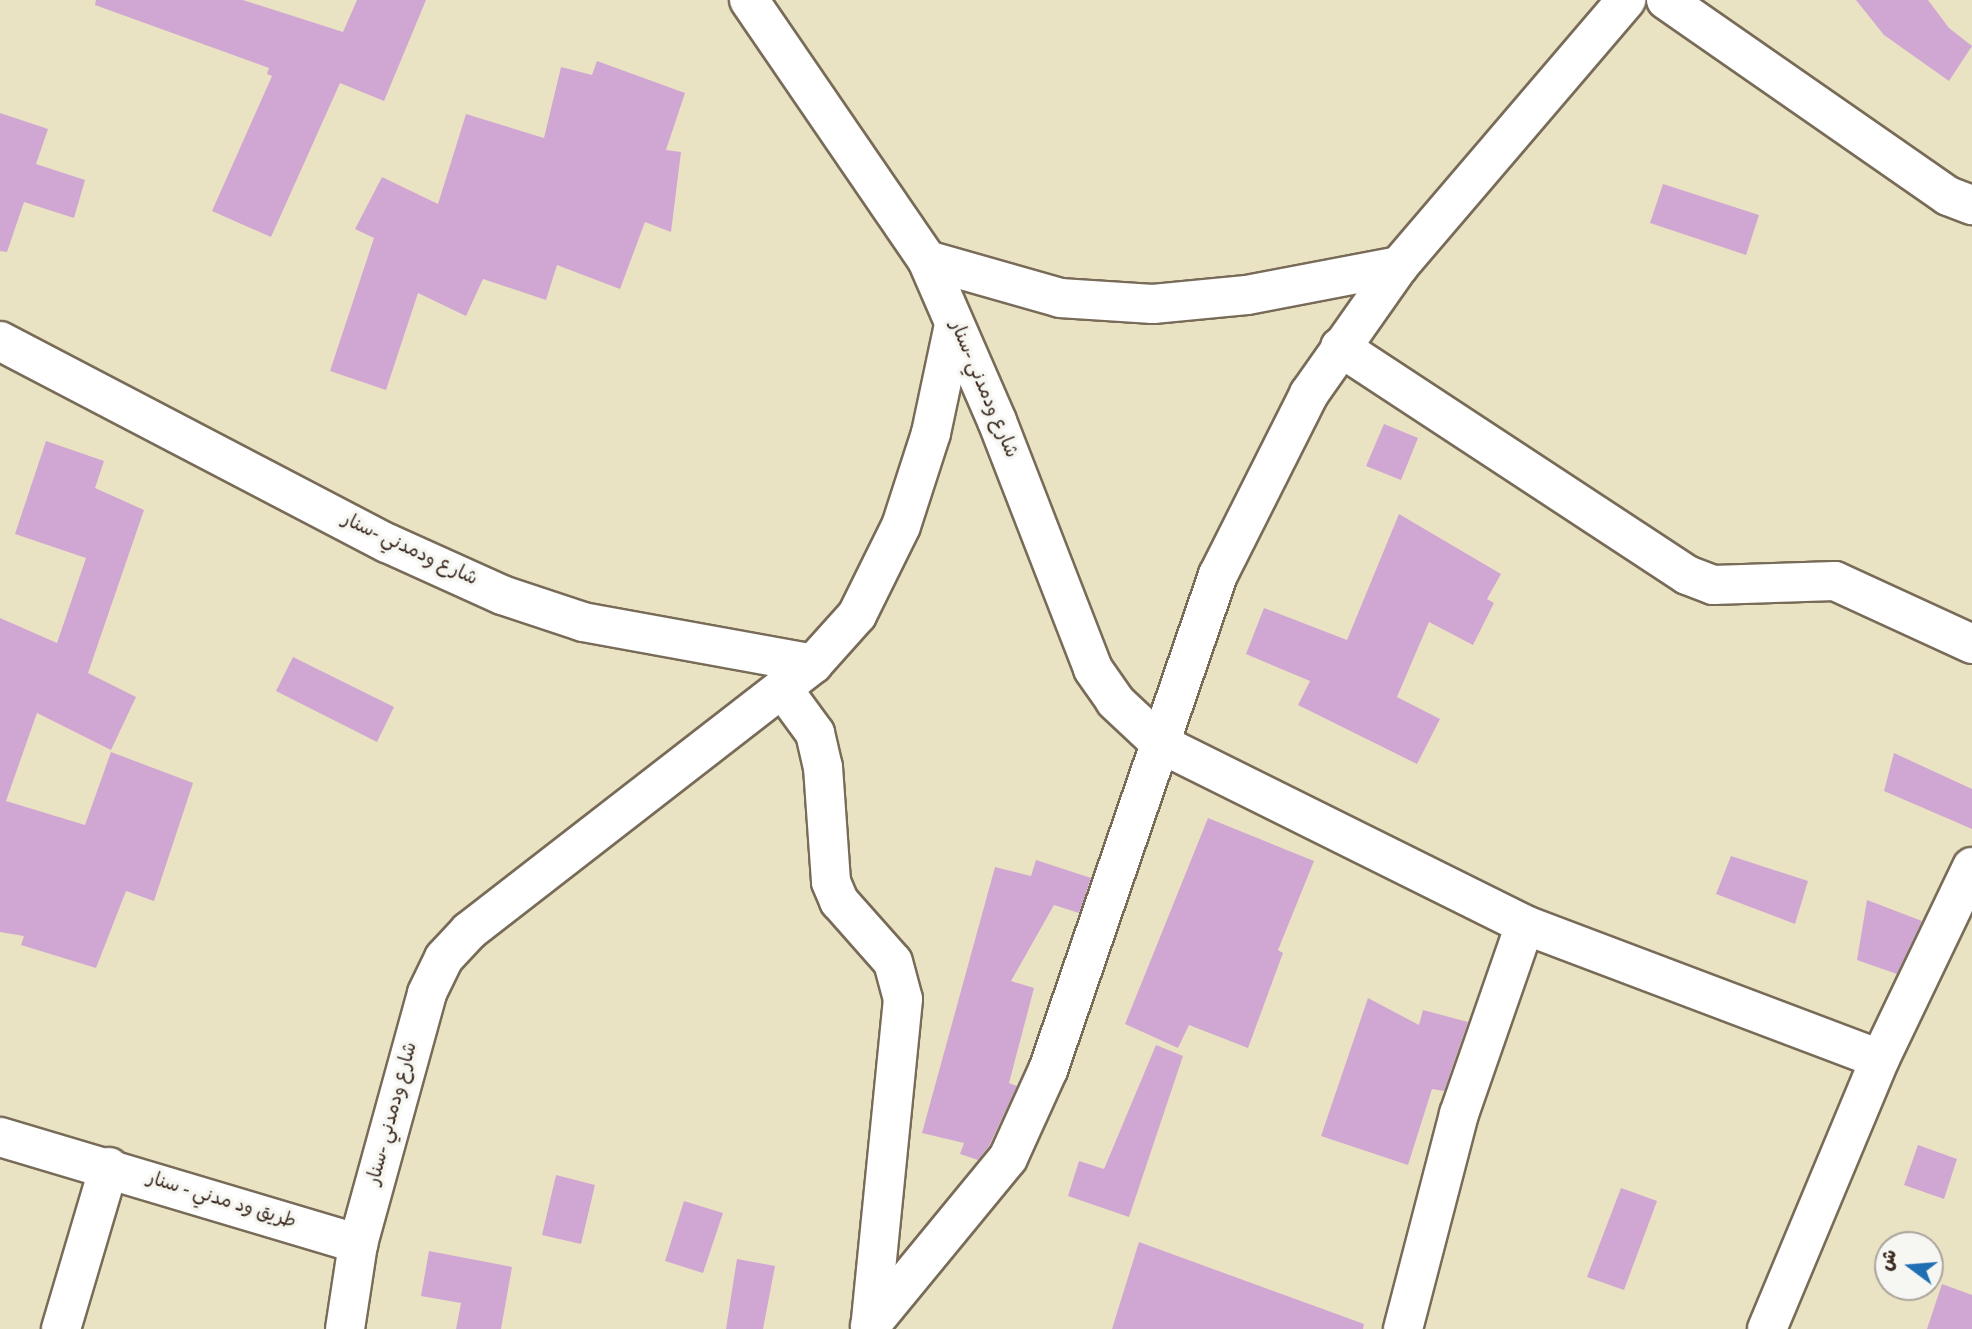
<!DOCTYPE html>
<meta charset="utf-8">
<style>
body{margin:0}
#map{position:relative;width:1972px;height:1329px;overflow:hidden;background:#eae3c3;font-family:"Gochi Hand","Playpen Sans Arabic",sans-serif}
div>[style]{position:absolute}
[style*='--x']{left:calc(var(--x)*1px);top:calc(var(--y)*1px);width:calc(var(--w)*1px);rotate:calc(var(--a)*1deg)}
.building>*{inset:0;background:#d0a7d2}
.roads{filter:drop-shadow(2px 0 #786b58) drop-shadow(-2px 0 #786b58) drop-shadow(0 2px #786b58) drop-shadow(0 -2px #786b58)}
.street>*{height:38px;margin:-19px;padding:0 19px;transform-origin:19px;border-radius:19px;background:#fff}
span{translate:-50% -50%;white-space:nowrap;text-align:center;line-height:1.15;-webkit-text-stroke:7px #f6f6f2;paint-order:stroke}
.street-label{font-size:19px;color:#3b2a1e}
.north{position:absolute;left:1874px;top:1231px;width:70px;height:70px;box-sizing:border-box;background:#f6f6f2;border:2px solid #aba49d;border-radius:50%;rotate:286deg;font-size:19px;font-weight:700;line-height:28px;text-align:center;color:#3b2a1e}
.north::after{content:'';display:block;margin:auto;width:24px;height:32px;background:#1f6fb2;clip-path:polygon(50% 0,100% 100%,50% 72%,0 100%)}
</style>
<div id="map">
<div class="building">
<i style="clip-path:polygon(96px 0,243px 0,343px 32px,357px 0,426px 0,384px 101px,340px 83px,271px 237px,212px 211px,272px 76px,267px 74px,269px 68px,95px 5px)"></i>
<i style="clip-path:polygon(1856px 0,1928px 0,1949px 28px,1972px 46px,1949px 81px,1884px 35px)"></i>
<i style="clip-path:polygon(597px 61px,685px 93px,666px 150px,681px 152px,671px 232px,645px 222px,620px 289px,557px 265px,546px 300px,483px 279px,466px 316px,418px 293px,386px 390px,330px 371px,374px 238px,355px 229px,382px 177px,438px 204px,466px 114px,544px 138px,561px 67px,592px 75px)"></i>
<i style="clip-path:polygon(0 113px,48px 129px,36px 164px,85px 180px,74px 218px,24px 202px,7px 252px,0 251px)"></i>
<i style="clip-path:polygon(1663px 184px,1759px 215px,1746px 255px,1650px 223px)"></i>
<i style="clip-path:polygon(1384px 424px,1418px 438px,1401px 480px,1366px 466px)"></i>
<i style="clip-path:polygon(46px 441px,104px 461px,95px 488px,144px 510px,88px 673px,136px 697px,111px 750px,37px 713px,6px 801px,85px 825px,111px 752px,193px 783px,154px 901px,126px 891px,96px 968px,21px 945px,24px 936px,0 932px,0 618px,57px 643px,86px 558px,15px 534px)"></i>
<i style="clip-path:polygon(1399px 514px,1501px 574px,1487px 599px,1494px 603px,1473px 645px,1429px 622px,1397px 697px,1440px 719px,1417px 764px,1298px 705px,1310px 681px,1246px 654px,1264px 608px,1347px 640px)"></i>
<i style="clip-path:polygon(293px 657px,394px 707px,377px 742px,276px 691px)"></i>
<i style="clip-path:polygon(1894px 753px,1972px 789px,1972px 829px,1884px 791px)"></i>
<i style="clip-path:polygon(1208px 818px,1314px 861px,1278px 950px,1283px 953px,1248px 1048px,1189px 1025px,1178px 1048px,1125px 1024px)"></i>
<i style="clip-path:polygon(1731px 856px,1808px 881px,1795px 924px,1716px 894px)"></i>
<i style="clip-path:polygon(1036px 860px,1091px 878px,1079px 913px,1054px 905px,1011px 981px,1034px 988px,1009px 1083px,1017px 1086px,989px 1146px,978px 1160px,960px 1154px,964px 1143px,922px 1133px,995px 867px,1031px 876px)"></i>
<i style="clip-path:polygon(1867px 900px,1922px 921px,1897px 974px,1857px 960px)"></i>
<i style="clip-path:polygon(1368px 998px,1419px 1025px,1423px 1010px,1468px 1022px,1444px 1091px,1432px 1089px,1408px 1165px,1321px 1136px)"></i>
<i style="clip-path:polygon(1156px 1045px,1183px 1056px,1129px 1217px,1068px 1196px,1079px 1161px,1104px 1169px)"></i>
<i style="clip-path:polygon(1918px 1145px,1957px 1159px,1944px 1199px,1904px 1185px)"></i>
<i style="clip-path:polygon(556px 1175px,595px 1185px,581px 1244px,542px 1235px)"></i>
<i style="clip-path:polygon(1621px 1188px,1657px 1201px,1624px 1290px,1587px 1277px)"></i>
<i style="clip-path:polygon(684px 1201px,723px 1213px,703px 1273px,665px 1261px)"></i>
<i style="clip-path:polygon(1139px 1242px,1364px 1324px,1363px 1329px,1112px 1329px)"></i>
<i style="clip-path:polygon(429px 1251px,512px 1267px,501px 1329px,456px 1329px,461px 1303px,421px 1296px)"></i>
<i style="clip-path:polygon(737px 1259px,775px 1266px,763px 1329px,726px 1329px)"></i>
<i style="clip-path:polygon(1942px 1284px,1972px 1295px,1972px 1329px,1927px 1329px)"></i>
</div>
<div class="roads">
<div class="street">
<i style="--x:749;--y:0;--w:315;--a:55.6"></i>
<i style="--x:927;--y:260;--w:176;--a:66.5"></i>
<i style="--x:997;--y:421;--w:266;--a:68.8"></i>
<i style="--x:1093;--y:669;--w:39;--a:55"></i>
<i style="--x:1115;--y:701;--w:63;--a:43.1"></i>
<i style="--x:1161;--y:744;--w:407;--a:26.4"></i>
<i style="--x:1525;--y:925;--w:379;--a:20.7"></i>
<i style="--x:1666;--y:0;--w:343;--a:34.8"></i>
<i style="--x:1948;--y:196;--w:26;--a:21"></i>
<i style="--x:927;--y:260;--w:138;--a:15.9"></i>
<i style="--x:1060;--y:298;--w:93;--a:3.7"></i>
<i style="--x:1153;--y:304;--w:94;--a:-5.5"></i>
<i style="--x:1247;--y:295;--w:155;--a:-10.8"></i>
<i style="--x:0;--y:341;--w:437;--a:27.6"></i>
<i style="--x:387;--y:543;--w:126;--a:24.3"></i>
<i style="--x:502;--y:595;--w:85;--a:18.4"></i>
<i style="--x:583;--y:622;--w:234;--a:10.3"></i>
<i style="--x:1340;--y:347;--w:415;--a:33.3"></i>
<i style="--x:1687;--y:575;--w:28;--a:21"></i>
<i style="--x:1713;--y:585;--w:122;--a:-1.9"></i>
<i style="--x:1835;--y:581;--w:151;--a:24.7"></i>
<i style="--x:782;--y:688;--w:56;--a:53.7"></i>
<i style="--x:815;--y:733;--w:35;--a:77"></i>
<i style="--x:823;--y:767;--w:115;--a:86"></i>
<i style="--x:831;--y:882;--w:21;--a:67"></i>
<i style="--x:839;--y:901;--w:81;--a:48.5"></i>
<i style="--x:893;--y:962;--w:38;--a:75"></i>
<i style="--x:903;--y:999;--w:330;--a:95.7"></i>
<i style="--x:0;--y:1137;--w:374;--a:16.6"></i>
<i style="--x:870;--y:1326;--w:217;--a:-50.6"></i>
<i style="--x:1008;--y:1158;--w:97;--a:-65.6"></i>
<i style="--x:1048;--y:1070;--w:523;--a:-71.05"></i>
<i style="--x:1218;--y:575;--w:203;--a:-63.3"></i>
<i style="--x:1309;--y:394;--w:156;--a:-54.9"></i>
<i style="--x:1399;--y:266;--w:350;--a:-49.5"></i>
<i style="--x:61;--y:1329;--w:169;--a:-73.5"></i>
<i style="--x:345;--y:1329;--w:86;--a:-81.3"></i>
<i style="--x:358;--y:1244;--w:260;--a:-74.6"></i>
<i style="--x:427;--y:993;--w:39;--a:-64"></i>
<i style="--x:444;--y:958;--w:37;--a:-47"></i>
<i style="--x:469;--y:931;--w:435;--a:-37.8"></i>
<i style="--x:813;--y:664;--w:66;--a:-48.1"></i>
<i style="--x:857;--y:615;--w:99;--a:-63.7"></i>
<i style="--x:901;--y:526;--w:98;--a:-72.1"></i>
<i style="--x:931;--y:433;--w:110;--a:-78"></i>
<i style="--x:1403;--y:1329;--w:222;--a:-75.4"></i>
<i style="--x:1459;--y:1114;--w:200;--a:-70.8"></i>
<i style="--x:1767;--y:1329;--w:293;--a:-67.3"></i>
<i style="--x:1880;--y:1059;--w:213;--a:-64.4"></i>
</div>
</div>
<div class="street-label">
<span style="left:982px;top:390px;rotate:67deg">شارع ودمدني -سنار</span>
<span style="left:409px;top:551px;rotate:25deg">شارع ودمدني -سنار</span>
<span style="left:394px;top:1114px;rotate:-75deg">شارع ودمدني -سنار</span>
<span style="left:221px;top:1202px;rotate:17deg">طريق ود مدني - سنار</span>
</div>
<div class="north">ش</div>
</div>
